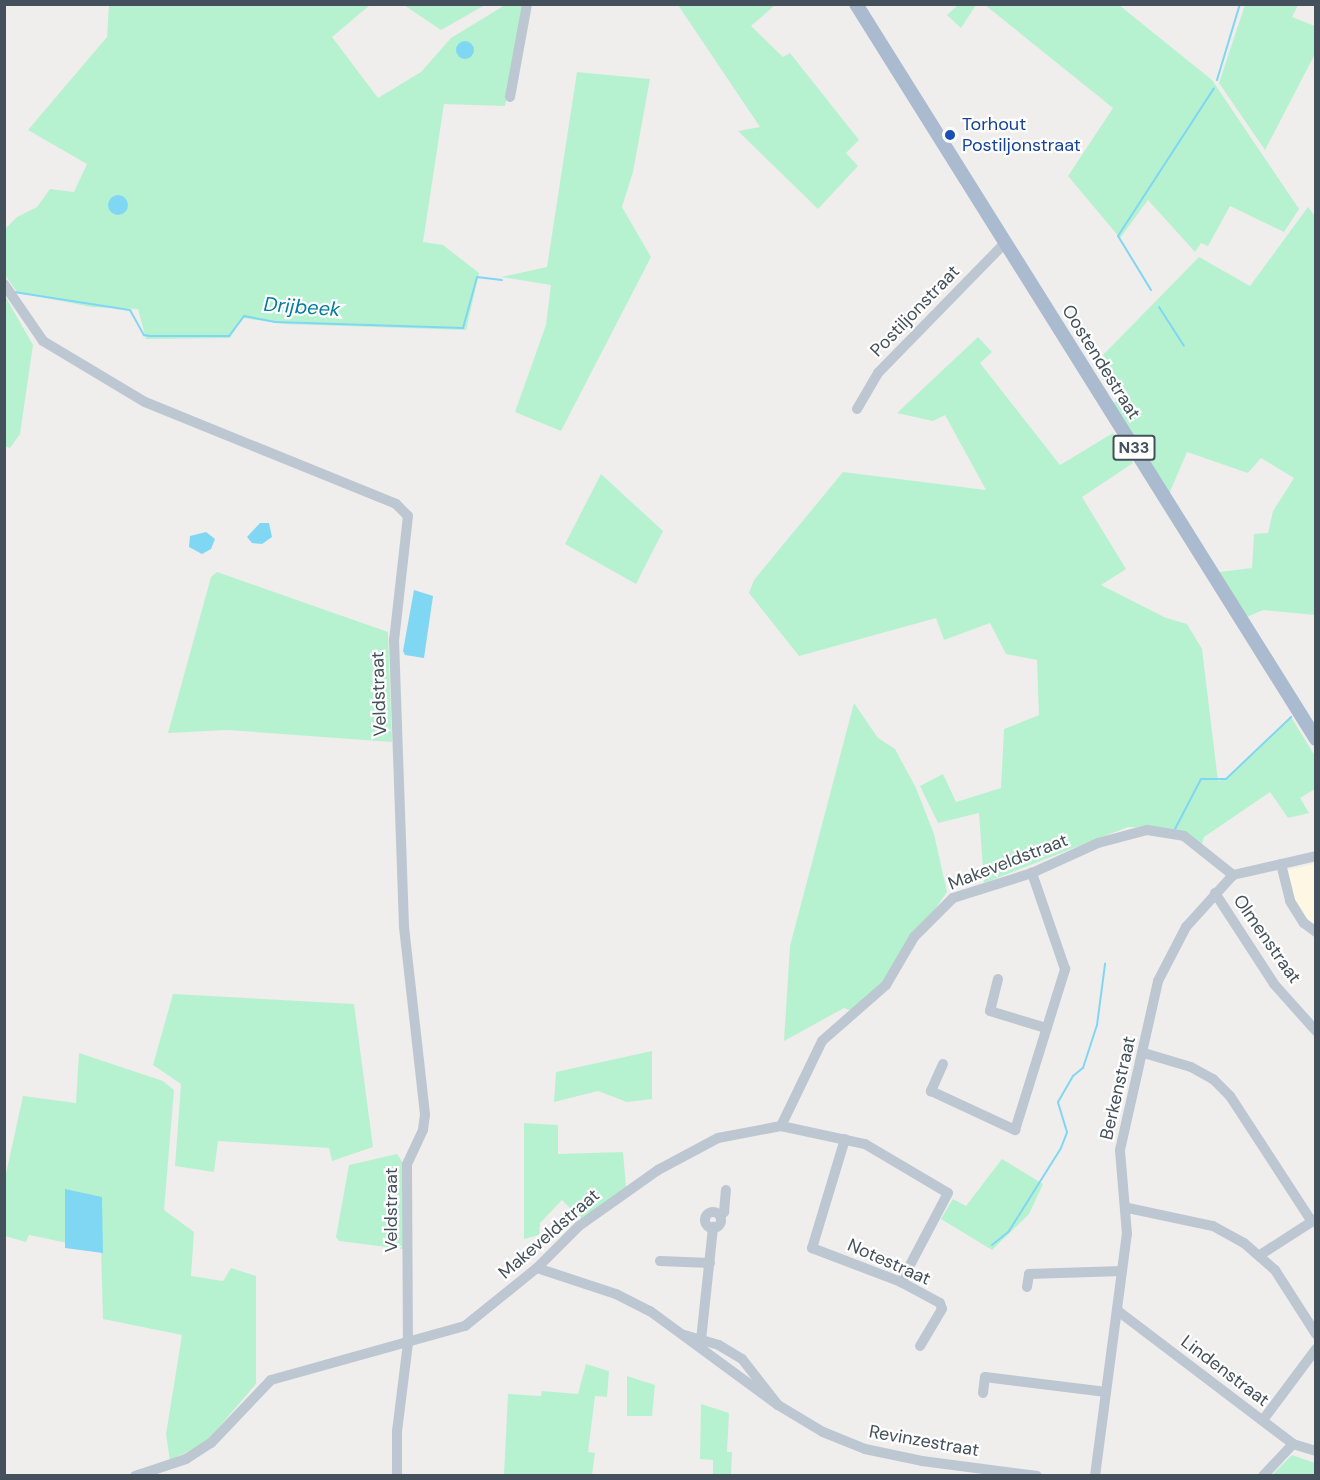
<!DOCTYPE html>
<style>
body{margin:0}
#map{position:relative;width:1320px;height:1480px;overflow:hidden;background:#f0eded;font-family:"DM Sans",sans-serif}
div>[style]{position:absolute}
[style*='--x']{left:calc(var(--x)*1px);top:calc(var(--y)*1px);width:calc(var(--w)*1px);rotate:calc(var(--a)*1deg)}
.commercial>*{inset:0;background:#fdf7e4}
.green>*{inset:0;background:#b7f2d0}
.water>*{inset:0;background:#80d7f3}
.round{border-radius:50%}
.stream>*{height:2px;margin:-1px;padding:0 1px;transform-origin:1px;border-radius:1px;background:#80d7f3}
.minor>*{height:10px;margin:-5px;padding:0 5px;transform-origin:5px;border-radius:5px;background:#bcc7d1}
.minor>.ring{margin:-5px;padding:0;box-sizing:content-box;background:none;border:10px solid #bcc7d1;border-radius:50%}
.major>*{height:14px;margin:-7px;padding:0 7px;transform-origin:7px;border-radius:7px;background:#aabbcf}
.dots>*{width:16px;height:16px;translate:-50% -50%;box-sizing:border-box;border:3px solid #fff;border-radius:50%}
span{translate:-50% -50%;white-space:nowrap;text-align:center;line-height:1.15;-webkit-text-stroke:4.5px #fff;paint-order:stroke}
.shield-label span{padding:2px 4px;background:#fff;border:2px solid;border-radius:4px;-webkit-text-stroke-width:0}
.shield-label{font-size:16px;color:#44505c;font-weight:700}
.transit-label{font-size:18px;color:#164399}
.left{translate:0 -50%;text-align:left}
.street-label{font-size:18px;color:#44505c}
.water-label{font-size:20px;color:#027ba3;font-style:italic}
.frame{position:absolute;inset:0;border:6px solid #44505c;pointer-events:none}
</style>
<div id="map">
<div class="commercial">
<i style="clip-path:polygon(1315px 864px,1315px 928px,1309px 926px,1289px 891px,1287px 870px)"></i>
</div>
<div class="green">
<i style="clip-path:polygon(109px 5px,370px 5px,332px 37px,378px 98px,421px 72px,451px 38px,505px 5px,525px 5px,505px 106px,444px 104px,423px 242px,443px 245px,479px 273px,466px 330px,284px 324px,243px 318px,230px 338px,146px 339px,138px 309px,91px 307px,17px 292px,5px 275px,4px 230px,17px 217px,37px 207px,50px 189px,74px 192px,87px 164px,28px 130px,107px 37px)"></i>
<i style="clip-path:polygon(404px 5px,485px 5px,441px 30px)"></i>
<i style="clip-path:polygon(678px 5px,775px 5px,751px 26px,783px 57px,790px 53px,859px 140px,846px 153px,858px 166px,818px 209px,738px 131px,760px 127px)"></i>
<i style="clip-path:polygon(958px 5px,976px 5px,961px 28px,947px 15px)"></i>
<i style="clip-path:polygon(985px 5px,1119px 5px,1212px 80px,1299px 209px,1284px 232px,1230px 206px,1208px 246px,1201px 243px,1195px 252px,1148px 200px,1120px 238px,1068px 176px,1113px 108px)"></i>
<i style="clip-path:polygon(1245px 5px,1298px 5px,1292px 17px,1315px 26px,1315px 54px,1265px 150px,1219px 83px)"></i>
<i style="clip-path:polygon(577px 72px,650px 79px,633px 172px,622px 207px,651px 257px,561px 431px,515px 412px,546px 325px,551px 285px,501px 277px,547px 267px)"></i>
<i style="clip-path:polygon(1308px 207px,1315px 216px,1315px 615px,1263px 610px,1247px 617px,1219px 572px,1252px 568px,1254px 534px,1268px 533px,1273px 511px,1294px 478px,1261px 458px,1248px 473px,1187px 452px,1169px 494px,1113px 403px,1126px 396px,1103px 355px,1199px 257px,1250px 286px)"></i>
<i style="clip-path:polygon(5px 296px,33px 345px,20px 434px,10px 448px,4px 446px)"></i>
<i style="clip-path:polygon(978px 337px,992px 352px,980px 363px,1060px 465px,1113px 433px,1133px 463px,1082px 497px,1126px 569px,1101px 585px,1166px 618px,1187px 624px,1202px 649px,1218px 781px,1226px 779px,1291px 717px,1315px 756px,1315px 789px,1300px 798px,1309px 813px,1288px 818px,1270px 792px,1204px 837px,1202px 844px,1175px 829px,1128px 827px,984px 883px,979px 813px,938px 823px,920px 786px,943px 774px,956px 802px,1001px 788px,1004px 729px,1039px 715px,1037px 660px,1006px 654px,990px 623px,944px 640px,936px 618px,799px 656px,749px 593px,754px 580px,843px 472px,986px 490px,945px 415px,933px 421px,897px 413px)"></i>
<i style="clip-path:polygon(601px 474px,663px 531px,636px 584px,565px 544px)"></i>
<i style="clip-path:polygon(217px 572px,388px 632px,392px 742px,227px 730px,168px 733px,211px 577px)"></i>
<i style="clip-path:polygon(854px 703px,878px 738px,895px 749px,916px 788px,934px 834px,947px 892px,890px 974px,852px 1011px,844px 1008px,784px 1041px,790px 946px)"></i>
<i style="clip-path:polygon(173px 994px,354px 1004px,373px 1147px,332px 1161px,329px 1148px,218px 1141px,214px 1172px,175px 1166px,181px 1084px,153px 1065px)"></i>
<i style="clip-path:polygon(652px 1051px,652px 1099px,627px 1102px,598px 1091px,554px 1102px,556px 1072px)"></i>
<i style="clip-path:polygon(79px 1053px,163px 1081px,174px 1090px,164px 1210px,194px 1232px,191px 1276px,223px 1281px,231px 1268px,256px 1276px,256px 1384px,207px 1441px,170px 1461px,166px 1434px,182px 1335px,103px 1319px,101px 1250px,29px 1235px,26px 1242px,5px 1236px,5px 1178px,23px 1096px,76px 1103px)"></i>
<i style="clip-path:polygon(524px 1123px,558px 1125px,558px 1154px,623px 1152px,626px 1187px,582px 1220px,562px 1200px,540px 1223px,539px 1235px,524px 1239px)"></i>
<i style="clip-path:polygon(397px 1154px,403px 1163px,403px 1249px,339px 1241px,336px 1237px,349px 1165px)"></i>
<i style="clip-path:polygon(1002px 1159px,1043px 1184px,1029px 1214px,992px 1250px,941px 1219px,953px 1199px,966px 1206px)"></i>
<i style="clip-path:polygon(586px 1364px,609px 1371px,607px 1397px,595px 1396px,588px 1452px,595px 1453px,592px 1475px,504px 1475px,508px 1394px,541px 1396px,542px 1391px,578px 1394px)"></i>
<i style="clip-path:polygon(627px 1376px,655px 1385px,652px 1416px,627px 1416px)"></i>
<i style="clip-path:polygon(701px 1404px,729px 1413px,727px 1452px,732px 1452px,731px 1475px,713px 1475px,713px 1460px,700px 1459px)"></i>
<i style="clip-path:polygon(1292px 1455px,1315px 1463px,1315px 1475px,1272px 1475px)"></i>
</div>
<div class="water">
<i class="round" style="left:456px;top:41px;width:18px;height:18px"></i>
<i class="round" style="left:108px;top:195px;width:20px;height:20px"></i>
<i style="clip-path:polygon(260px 523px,269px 523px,272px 537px,262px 544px,252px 543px,247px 537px)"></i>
<i style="clip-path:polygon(206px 532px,215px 539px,211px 549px,202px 554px,189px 547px,190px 536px)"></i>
<i style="clip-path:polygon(414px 590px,433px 596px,424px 658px,405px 655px,403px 651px)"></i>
<i style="clip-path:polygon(65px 1189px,102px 1197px,103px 1253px,65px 1248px)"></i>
</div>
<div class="stream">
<i style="--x:1217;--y:80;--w:79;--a:-73.2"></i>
<i style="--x:1151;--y:290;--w:63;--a:-121.4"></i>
<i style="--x:1118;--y:236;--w:176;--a:-57"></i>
<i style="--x:14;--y:292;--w:117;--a:8.8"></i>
<i style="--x:130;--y:310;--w:29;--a:61"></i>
<i style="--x:144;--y:335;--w:6;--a:9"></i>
<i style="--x:150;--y:336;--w:79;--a:0"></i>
<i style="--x:229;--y:336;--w:25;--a:-53"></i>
<i style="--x:244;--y:316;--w:32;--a:11"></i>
<i style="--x:275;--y:322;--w:188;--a:1.8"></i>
<i style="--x:463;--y:328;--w:53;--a:-74.6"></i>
<i style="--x:477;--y:277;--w:25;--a:7"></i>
<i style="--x:1159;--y:307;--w:46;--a:57.3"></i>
<i style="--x:1175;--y:829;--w:56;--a:-62.5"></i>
<i style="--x:1201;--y:779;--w:25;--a:0"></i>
<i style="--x:1226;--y:779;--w:90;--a:-43.6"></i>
<i style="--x:992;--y:1245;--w:22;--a:-39"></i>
<i style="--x:1009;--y:1231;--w:98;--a:-57.9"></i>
<i style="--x:1061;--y:1148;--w:17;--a:-69"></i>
<i style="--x:1067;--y:1132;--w:31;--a:-107"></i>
<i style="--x:1058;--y:1102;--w:30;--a:-60"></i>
<i style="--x:1073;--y:1076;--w:13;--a:-39"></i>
<i style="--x:1083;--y:1068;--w:45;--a:-72"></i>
<i style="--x:1097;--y:1025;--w:62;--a:-82.5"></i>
</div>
<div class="minor">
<i style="--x:510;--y:97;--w:95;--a:-79.6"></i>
<i style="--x:4;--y:284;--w:69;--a:55.6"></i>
<i style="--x:43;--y:341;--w:119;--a:30.9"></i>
<i style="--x:145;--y:402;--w:271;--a:22.1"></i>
<i style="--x:396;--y:504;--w:17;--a:45"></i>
<i style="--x:408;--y:516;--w:125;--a:96.4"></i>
<i style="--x:394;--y:640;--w:287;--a:88"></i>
<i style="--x:404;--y:927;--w:189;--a:83.6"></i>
<i style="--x:425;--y:1115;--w:15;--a:98"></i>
<i style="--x:423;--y:1130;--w:38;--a:115"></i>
<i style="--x:407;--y:1165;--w:178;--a:89.7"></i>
<i style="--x:408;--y:1343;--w:89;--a:97.1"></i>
<i style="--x:397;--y:1431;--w:45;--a:90"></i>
<i style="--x:857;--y:409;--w:42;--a:-59.7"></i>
<i style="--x:878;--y:373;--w:182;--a:-45.7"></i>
<i style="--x:1281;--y:864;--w:38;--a:76"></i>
<i style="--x:1290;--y:901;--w:26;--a:58"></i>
<i style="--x:1304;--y:923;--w:15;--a:37"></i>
<i style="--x:1215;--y:893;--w:108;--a:57"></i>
<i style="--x:1274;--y:984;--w:63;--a:48.2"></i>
<i style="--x:998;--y:979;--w:33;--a:104"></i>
<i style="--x:990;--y:1011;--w:59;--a:16.9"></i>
<i style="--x:1144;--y:1053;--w:49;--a:16.6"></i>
<i style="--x:1191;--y:1067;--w:25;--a:29"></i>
<i style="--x:1213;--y:1079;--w:24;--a:45"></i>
<i style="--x:1230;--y:1096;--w:150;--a:56.9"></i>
<i style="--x:943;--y:1064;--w:30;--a:114"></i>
<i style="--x:931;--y:1091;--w:93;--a:24.9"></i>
<i style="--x:1015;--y:1130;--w:169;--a:-72.7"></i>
<i style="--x:1065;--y:969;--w:102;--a:-109"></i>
<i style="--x:781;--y:1126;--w:86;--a:12.1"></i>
<i style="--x:865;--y:1144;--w:96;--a:30.6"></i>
<i style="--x:948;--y:1193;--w:101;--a:117.8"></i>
<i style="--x:845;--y:1139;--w:114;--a:106.8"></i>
<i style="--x:812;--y:1248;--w:95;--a:20.9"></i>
<i style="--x:901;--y:1282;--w:44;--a:28.3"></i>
<i style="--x:940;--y:1303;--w:6;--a:72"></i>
<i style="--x:942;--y:1309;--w:43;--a:120.7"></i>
<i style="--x:1128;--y:1208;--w:87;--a:12"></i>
<i style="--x:1213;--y:1226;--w:35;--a:29"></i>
<i style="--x:1244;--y:1243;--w:41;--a:41.1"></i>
<i style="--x:1275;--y:1270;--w:76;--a:57.4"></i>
<i class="ring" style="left:705px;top:1212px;width:6px;height:6px"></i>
<i style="--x:720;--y:1216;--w:6;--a:-45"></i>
<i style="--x:724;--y:1212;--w:22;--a:-85"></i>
<i style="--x:1260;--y:1255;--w:67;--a:-32.7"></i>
<i style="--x:660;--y:1261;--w:50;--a:2.3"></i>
<i style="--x:537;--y:1268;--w:83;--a:18.2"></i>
<i style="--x:616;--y:1294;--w:38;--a:27"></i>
<i style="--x:650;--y:1311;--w:159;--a:36.3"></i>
<i style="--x:778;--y:1405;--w:58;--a:-128"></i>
<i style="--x:742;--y:1359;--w:27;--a:-149"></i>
<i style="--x:719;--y:1345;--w:37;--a:-164"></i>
<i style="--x:1027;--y:1287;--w:13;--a:-81"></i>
<i style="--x:1029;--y:1274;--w:93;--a:-1.8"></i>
<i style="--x:1118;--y:1311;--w:220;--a:37.2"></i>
<i style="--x:1293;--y:1444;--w:24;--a:17"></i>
<i style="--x:701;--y:1340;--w:114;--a:-83.9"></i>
<i style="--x:983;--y:1393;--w:16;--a:-83"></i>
<i style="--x:985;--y:1377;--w:122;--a:7.1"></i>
<i style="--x:778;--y:1405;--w:52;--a:31"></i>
<i style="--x:823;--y:1432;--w:45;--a:22"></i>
<i style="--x:865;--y:1449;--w:58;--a:11.9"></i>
<i style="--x:922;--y:1461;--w:116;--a:7.4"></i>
<i style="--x:1263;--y:1420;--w:89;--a:-53.3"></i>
<i style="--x:135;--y:1476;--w:54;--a:-18.4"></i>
<i style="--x:186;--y:1459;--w:30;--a:-33"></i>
<i style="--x:211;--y:1443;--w:87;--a:-46.4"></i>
<i style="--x:271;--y:1380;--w:201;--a:-15.6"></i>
<i style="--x:465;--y:1326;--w:92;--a:-38.9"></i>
<i style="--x:537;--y:1268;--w:59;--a:-45"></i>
<i style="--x:579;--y:1226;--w:97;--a:-35.3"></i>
<i style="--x:658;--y:1170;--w:68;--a:-28.1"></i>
<i style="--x:718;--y:1138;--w:64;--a:-10.8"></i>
<i style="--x:781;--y:1126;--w:94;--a:-64.2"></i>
<i style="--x:822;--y:1041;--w:85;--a:-41.2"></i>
<i style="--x:886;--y:985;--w:56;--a:-59.7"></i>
<i style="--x:914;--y:937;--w:55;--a:-45"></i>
<i style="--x:953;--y:898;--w:83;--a:-17.6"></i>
<i style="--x:1032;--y:873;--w:72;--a:-24.4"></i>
<i style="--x:1098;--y:843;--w:51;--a:-14.9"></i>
<i style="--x:1147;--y:830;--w:37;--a:9"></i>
<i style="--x:1184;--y:836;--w:63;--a:38.5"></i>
<i style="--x:1095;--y:1476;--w:244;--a:-82.5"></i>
<i style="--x:1127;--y:1234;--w:84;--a:-94.8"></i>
<i style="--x:1120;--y:1150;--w:173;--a:-77.3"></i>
<i style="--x:1158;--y:981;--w:61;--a:-62.6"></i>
<i style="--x:1186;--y:927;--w:70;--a:-47.9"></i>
<i style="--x:1233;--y:875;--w:85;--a:-12.9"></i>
<i style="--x:1263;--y:1476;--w:44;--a:-46.8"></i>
</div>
<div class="major">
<i style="--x:856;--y:4;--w:867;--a:57.96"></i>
</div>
<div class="dots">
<i style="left:950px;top:135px;background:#1a4fb4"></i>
</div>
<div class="shield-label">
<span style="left:1134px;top:448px">N33</span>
</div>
<div class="transit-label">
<span class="left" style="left:962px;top:135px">Torhout<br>Postiljonstraat</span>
</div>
<div class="street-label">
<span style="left:915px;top:311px;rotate:-46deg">Postiljonstraat</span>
<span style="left:1101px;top:362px;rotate:58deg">Oostendestraat</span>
<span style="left:379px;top:694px;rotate:-92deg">Veldstraat</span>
<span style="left:1008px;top:862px;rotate:-21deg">Makeveldstraat</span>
<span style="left:1267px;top:939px;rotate:55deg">Olmenstraat</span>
<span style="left:1118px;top:1088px;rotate:-77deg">Berkenstraat</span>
<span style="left:391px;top:1210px;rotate:-90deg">Veldstraat</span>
<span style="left:549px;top:1234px;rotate:-41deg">Makeveldstraat</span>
<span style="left:889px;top:1262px;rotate:24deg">Notestraat</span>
<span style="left:1225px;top:1371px;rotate:37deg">Lindenstraat</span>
<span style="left:924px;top:1441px;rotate:10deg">Revinzestraat</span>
</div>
<div class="water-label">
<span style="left:302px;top:307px;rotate:4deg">Drijbeek</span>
</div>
<div class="frame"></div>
</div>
